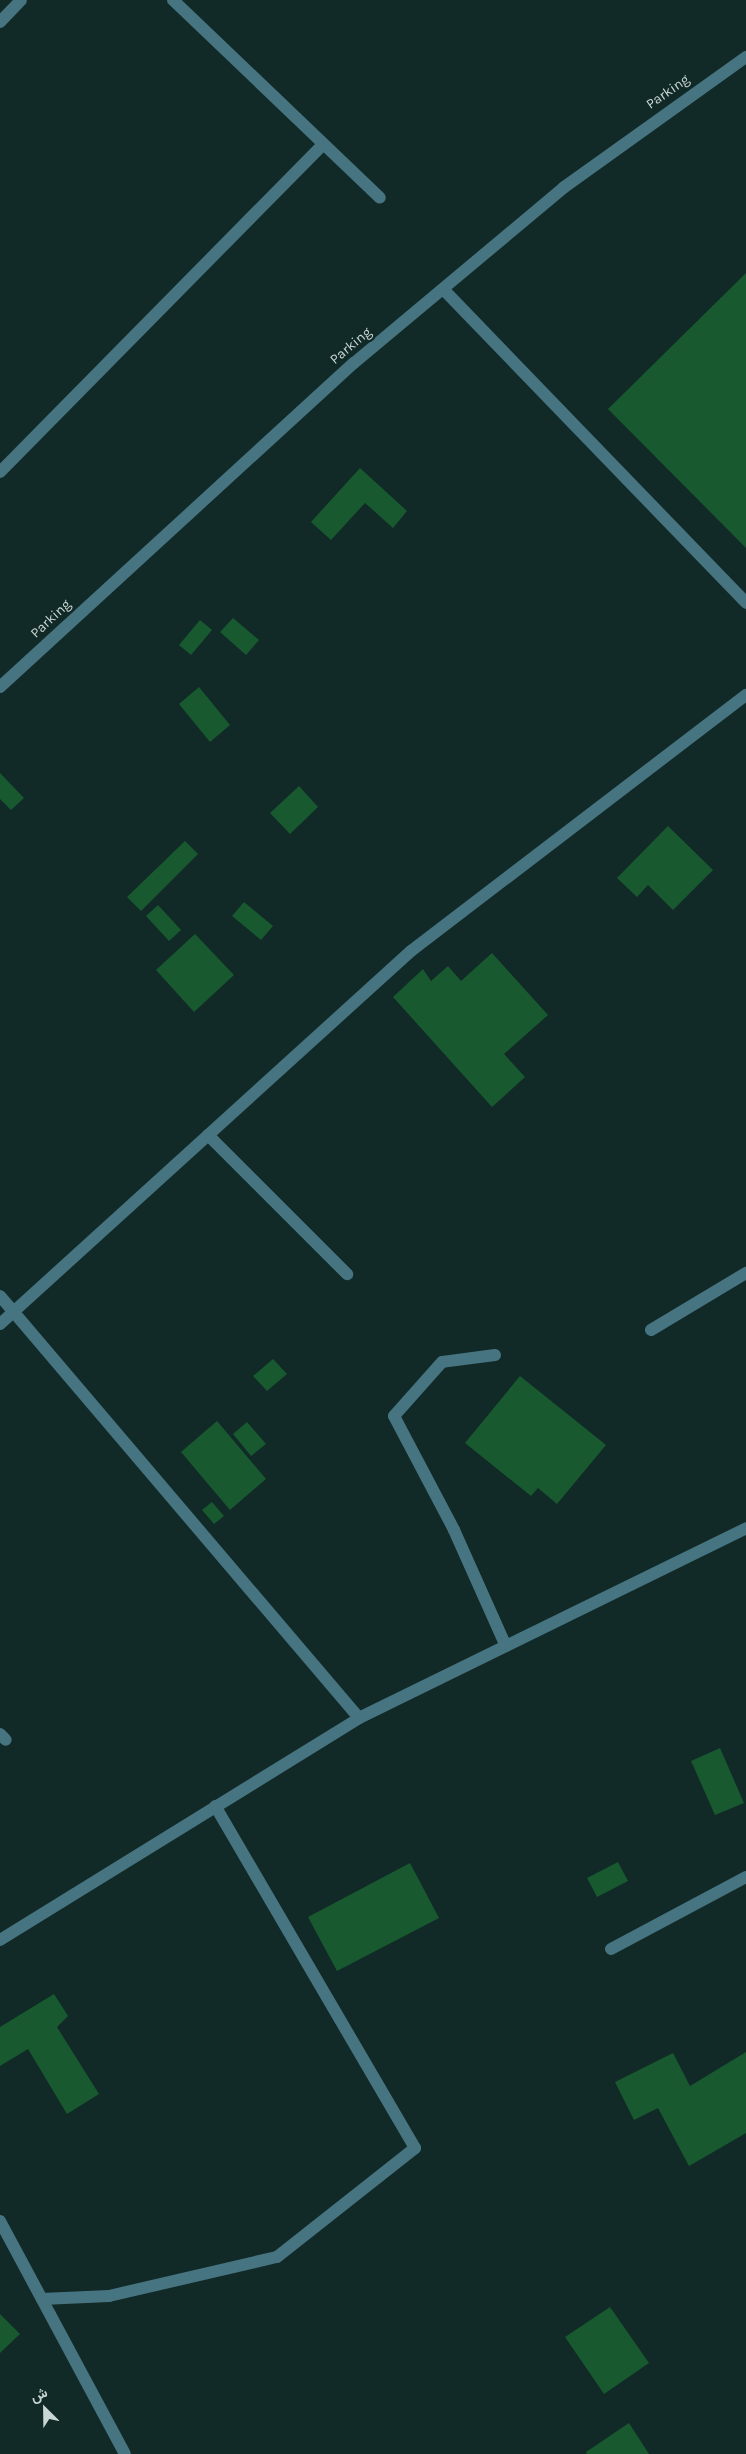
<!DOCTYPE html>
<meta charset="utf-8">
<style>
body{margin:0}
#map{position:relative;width:746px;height:2454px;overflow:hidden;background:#112a27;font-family:Karla,Vazirmatn,sans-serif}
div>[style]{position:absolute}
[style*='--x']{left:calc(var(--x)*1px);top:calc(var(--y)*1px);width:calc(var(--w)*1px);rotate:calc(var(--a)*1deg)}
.building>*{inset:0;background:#18592f}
.minor>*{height:12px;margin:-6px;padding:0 6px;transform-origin:6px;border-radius:6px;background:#477481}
span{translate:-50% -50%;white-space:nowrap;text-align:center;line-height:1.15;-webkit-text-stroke:5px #112a27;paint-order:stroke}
.street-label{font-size:14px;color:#c8d6d4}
.north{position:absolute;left:20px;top:2384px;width:50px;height:50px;-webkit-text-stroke:4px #112a27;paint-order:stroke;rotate:337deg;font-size:14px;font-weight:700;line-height:20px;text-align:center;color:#c8d6d4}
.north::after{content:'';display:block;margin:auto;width:18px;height:22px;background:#c8d6d4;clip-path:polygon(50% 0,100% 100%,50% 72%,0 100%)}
</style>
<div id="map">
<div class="building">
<i style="clip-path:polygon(746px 273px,746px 548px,608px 409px)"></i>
<i style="clip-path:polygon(360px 468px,407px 511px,393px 528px,365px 503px,331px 540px,311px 522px)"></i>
<i style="clip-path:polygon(233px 618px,259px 640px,246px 655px,220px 632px)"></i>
<i style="clip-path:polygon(200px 620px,212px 630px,191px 655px,179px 645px)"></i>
<i style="clip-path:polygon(199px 687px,230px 725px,210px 742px,179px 704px)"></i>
<i style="clip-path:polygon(0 773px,24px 798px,11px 810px,0 799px)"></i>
<i style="clip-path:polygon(299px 786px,318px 807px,290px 834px,270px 813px)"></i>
<i style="clip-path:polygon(668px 826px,713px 870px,673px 910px,648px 885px,637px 897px,617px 878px)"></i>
<i style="clip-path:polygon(185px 841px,198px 854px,141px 911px,127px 897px)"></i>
<i style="clip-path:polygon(244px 902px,273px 926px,261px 940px,232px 916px)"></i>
<i style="clip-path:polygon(158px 905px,181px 930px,169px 941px,146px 916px)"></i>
<i style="clip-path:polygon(195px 934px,234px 975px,194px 1012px,156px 970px)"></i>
<i style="clip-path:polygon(492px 953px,548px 1015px,504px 1054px,525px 1077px,492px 1107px,393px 997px,423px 969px,431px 981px,448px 966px,461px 981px)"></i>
<i style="clip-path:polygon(273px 1359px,287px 1374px,267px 1391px,253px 1376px)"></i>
<i style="clip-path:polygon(520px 1376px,606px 1445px,557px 1504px,538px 1488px,531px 1496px,465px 1443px)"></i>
<i style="clip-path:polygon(217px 1421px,266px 1479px,230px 1510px,181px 1452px)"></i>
<i style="clip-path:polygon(247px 1422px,266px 1444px,251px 1456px,233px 1434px)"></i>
<i style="clip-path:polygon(212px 1502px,224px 1516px,214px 1524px,202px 1510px)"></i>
<i style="clip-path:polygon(720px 1748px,744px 1803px,715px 1815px,691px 1761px)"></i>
<i style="clip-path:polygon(618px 1862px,628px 1881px,597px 1897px,587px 1878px)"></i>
<i style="clip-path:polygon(410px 1863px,439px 1918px,337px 1971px,308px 1917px)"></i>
<i style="clip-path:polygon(54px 1994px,68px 2016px,57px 2027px,99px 2094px,67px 2114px,28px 2049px,0 2066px,0 2027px)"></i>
<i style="clip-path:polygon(746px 2052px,746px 2133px,689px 2166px,658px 2108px,634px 2120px,615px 2082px,673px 2053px,690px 2086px)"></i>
<i style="clip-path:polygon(610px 2307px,649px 2363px,604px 2394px,565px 2337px)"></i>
<i style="clip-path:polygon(0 2314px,20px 2334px,0 2353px)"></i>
<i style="clip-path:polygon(629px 2423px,649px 2454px,587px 2454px,586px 2452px)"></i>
</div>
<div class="minor">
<i style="--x:173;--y:0;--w:286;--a:43.7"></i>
<i style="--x:0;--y:22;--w:30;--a:-46"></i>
<i style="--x:444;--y:290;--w:435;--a:46"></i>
<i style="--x:0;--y:472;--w:460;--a:-45.4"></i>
<i style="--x:0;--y:687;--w:480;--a:-42.5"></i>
<i style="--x:354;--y:363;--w:273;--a:-39.9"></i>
<i style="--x:563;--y:188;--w:225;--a:-35.6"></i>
<i style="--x:208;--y:1135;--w:197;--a:45"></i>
<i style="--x:0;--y:1296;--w:554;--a:49.61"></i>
<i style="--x:0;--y:1324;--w:555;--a:-42.23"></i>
<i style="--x:411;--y:951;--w:422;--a:-37.4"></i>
<i style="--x:651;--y:1330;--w:111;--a:-31"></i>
<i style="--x:495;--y:1355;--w:53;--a:172.5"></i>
<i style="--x:442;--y:1362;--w:72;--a:131.6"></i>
<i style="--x:394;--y:1416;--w:129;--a:62.2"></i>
<i style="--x:454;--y:1530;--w:127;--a:65.9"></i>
<i style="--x:0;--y:1734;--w:8;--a:45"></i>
<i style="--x:0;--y:1940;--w:422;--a:-31.7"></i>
<i style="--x:359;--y:1718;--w:431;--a:-26.1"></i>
<i style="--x:611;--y:1949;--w:153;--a:-28.1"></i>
<i style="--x:0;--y:2221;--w:264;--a:61.8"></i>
<i style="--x:42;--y:2299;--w:67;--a:-2.6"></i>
<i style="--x:109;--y:2296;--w:172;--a:-13.1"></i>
<i style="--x:277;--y:2257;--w:176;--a:-38.3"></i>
<i style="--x:415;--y:2148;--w:396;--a:-120.3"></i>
</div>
<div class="street-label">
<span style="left:668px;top:92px;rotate:-35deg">Parking</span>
<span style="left:351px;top:346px;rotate:-40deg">Parking</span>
<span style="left:51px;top:619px;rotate:-43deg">Parking</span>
</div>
<div class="north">ش</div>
</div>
